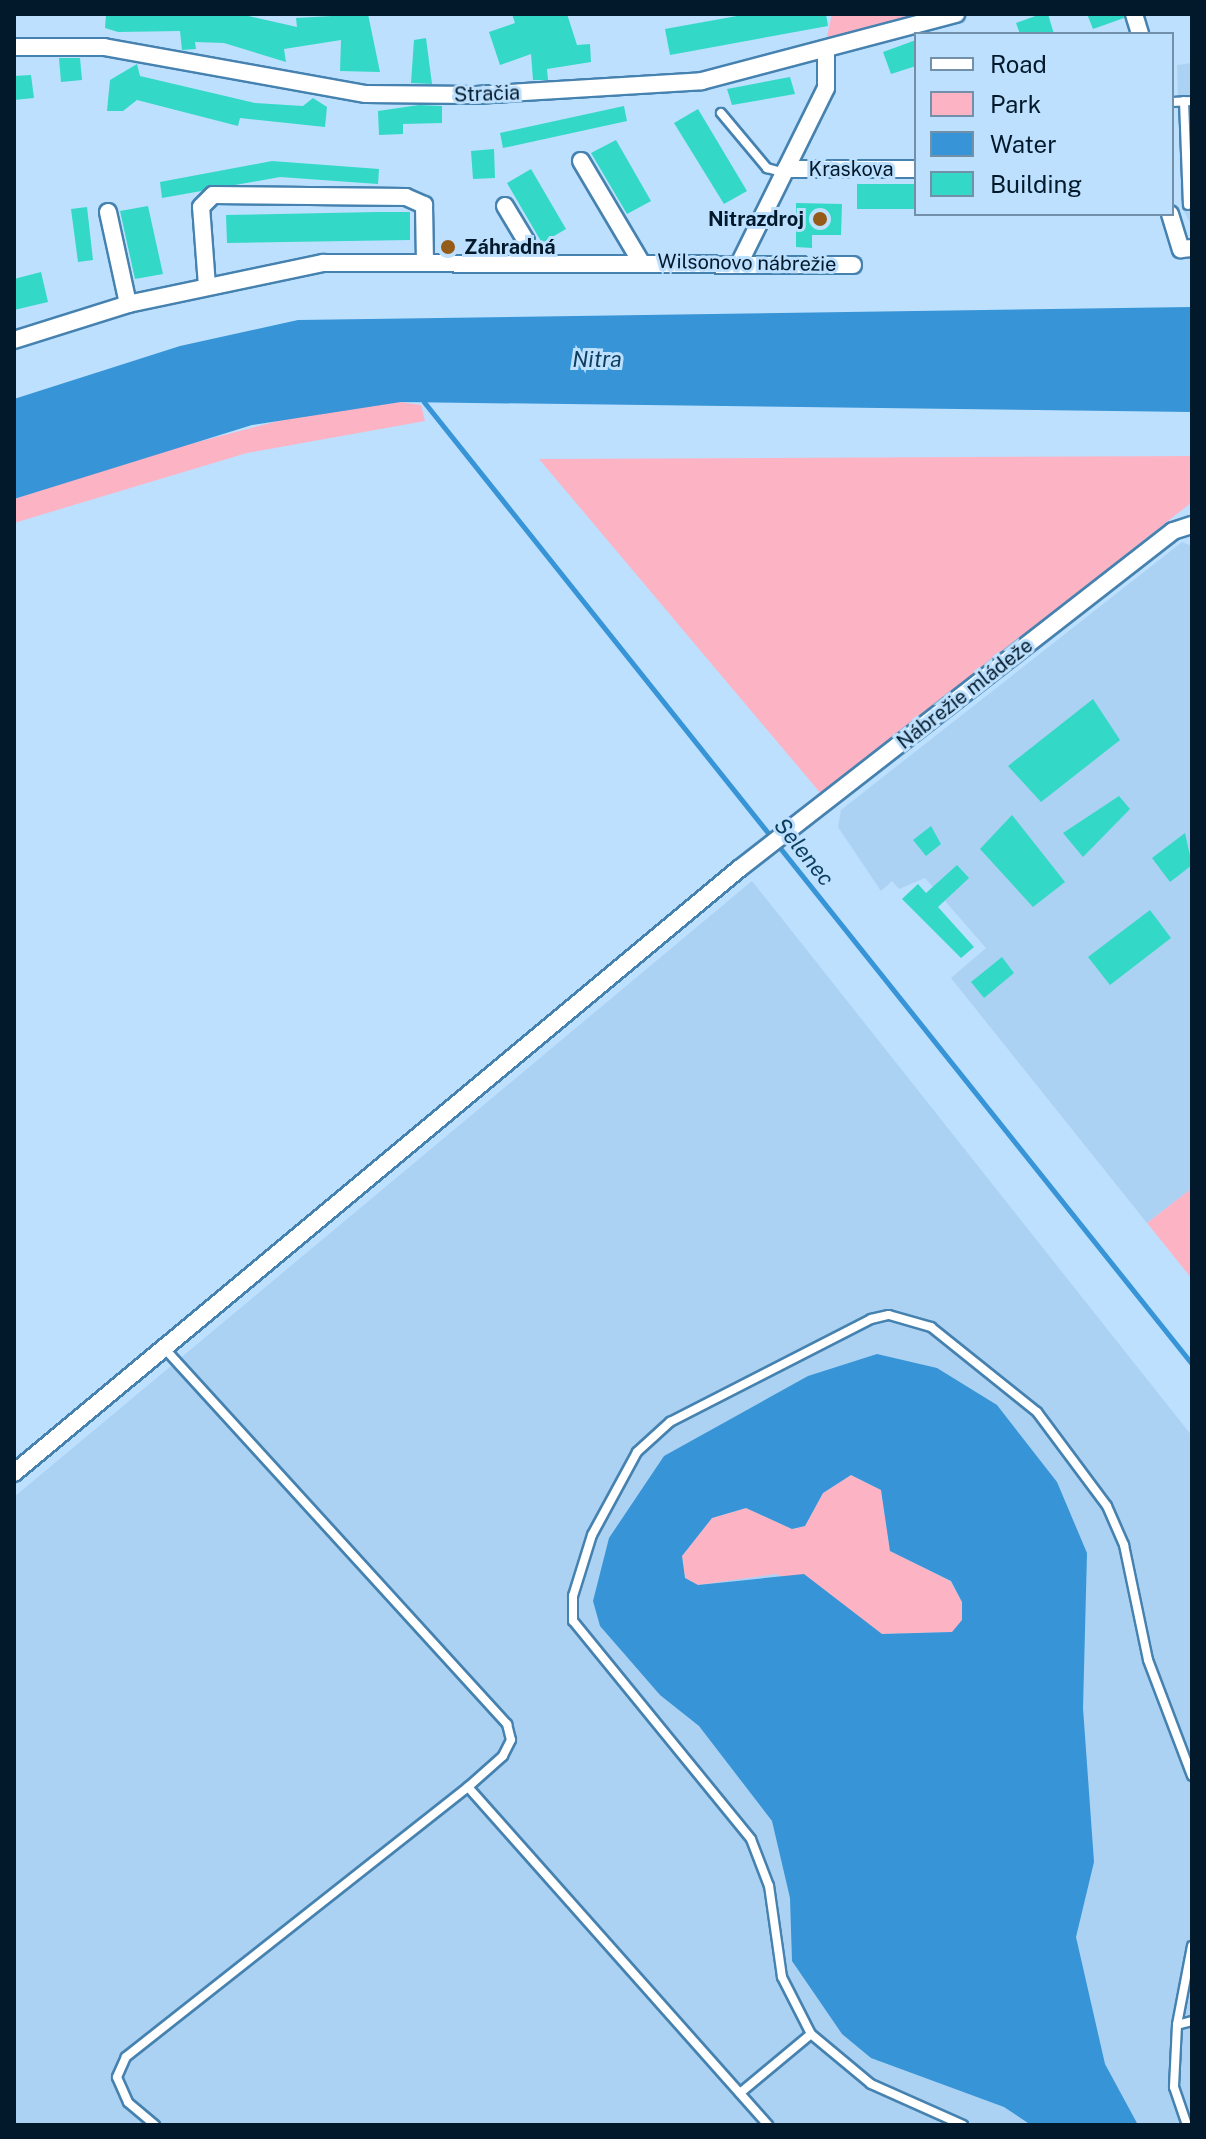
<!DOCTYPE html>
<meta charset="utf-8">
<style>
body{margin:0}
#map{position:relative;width:1206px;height:2139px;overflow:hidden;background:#bce0fe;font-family:"Public Sans",sans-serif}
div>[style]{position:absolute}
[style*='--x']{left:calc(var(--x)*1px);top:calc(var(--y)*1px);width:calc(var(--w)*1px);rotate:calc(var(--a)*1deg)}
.built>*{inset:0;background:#abd2f3}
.green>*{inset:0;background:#fcb4c5}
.water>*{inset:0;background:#3794d6}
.stream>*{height:5px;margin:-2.5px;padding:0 2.5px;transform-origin:2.5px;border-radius:2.5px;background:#3794d6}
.building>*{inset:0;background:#34d8c6}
.roads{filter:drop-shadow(2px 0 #4682b0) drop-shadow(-2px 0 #4682b0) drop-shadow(0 2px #4682b0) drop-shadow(0 -2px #4682b0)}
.service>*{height:8px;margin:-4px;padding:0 4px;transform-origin:4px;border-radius:4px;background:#fff}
.minor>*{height:16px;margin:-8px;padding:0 8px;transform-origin:8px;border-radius:8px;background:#fff}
.dots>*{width:22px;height:22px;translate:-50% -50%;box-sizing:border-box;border:4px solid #bce0fe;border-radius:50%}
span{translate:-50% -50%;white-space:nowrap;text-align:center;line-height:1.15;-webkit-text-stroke:6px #bce0fe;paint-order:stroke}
.street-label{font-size:20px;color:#02192b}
.poi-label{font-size:20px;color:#02192b;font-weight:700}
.right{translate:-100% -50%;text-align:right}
.left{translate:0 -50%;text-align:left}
.water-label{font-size:22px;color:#0c3e60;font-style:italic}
.frame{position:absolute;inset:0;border:16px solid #02192b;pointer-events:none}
.legend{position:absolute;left:914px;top:32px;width:260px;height:184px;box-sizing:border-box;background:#bce0fe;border:2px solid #7290aa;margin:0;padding:10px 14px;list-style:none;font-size:24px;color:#02192b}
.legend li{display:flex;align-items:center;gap:16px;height:40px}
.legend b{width:40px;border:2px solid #7290aa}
</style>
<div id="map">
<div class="built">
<i style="clip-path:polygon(1192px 63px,1192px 226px,1181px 206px,1177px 65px)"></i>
<i style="clip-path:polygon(1182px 542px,1192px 546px,1192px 1188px,1147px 1223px,951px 978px,986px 948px,925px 878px,899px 889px,892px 881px,881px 891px,838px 827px,841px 810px)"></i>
<i style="clip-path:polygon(752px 881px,1192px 1436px,1192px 2125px,14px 2125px,14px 1497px)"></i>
</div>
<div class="green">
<i style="clip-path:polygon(832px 14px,929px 14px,824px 50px)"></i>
<i style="clip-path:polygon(401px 402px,421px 405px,425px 421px,247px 453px,14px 523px,14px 499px,159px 452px,317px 411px)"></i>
<i style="clip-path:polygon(1192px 456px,1192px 502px,822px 795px,539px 459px)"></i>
<i style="clip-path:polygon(1192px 1188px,1192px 1279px,1147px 1223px)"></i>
<i style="clip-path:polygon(851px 1475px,881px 1490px,890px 1551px,950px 1581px,962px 1602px,962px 1620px,953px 1632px,882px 1634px,777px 1574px,698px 1585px,685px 1578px,682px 1556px,712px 1518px,746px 1508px,792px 1529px,805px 1526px,823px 1493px)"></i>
</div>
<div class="water">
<i style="clip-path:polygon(1192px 307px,1192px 412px,401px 402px,252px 425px,14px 499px,14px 399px,180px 346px,298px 320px)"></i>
<i style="clip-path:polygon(evenodd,877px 1354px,937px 1368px,997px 1405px,1057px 1482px,1087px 1553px,1083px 1708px,1094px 1862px,1076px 1937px,1105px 2064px,1138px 2125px,1031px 2125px,1004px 2107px,871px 2058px,842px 2034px,792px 1961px,790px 1898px,772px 1821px,699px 1726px,660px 1695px,600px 1626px,593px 1601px,609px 1538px,664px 1456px,808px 1376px,877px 1354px,851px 1475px,881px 1490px,890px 1551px,951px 1581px,962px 1602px,962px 1620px,952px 1632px,882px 1634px,804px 1574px,698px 1585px,685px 1578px,682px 1556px,712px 1518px,746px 1508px,792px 1529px,805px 1526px,823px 1493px,851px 1475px)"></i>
</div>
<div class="stream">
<i style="--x:424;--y:402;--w:1231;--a:51.4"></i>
</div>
<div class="building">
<i style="clip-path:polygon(106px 14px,240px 14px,297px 27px,296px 18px,368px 14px,380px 72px,340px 71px,341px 40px,284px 49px,286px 62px,224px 43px,195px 42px,196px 49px,182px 50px,180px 31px,118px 32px,105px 28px)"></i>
<i style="clip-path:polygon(512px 14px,567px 14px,577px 45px,590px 44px,591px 62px,547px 69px,548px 80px,533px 80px,531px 54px,500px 65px,489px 32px,515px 23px)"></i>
<i style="clip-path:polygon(748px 14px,826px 14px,828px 26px,670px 55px,665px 29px)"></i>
<i style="clip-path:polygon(1041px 14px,1048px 14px,1054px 34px,1020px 34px,1016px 23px)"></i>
<i style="clip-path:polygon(1087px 14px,1123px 14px,1124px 18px,1093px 29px)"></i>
<i style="clip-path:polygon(426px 38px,432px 84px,411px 83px,414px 40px)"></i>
<i style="clip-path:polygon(916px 40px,916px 66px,891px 74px,883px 52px)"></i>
<i style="clip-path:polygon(59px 58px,80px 58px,82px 80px,61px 82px)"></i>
<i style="clip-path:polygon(137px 64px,140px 76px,255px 103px,303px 106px,313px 98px,327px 107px,325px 127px,240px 118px,238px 126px,137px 100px,123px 111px,107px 111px,110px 80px)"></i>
<i style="clip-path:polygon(31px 75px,34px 98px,14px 100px,14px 76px)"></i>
<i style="clip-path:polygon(790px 77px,795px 94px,732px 105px,727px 89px)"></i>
<i style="clip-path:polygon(419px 105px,442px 106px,442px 123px,403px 124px,403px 134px,379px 135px,378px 111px)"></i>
<i style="clip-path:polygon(624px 106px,627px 121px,503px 148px,500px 133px)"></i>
<i style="clip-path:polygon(698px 109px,747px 191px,724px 204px,674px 123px)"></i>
<i style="clip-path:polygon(616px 140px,651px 201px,627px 214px,591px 153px)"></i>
<i style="clip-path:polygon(494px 149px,495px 178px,473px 179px,471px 151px)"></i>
<i style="clip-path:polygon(272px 161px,379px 169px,378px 184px,280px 177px,162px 198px,160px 182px)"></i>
<i style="clip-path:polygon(531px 169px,566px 229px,542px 243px,507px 183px)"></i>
<i style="clip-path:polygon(857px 184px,916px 184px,916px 209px,857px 209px)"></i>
<i style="clip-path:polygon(796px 203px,842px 204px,841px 235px,812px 235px,812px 248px,796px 247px)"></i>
<i style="clip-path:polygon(148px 206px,163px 274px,135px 279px,120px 211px)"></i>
<i style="clip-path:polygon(87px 207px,93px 260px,78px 262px,71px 209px)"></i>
<i style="clip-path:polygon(377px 212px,410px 212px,410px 240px,227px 243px,226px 215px)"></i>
<i style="clip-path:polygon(41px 272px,48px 302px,14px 310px,14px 279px)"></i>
<i style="clip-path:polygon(1093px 699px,1120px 740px,1041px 802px,1008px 766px)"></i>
<i style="clip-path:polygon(1119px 796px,1130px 809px,1083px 857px,1063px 833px)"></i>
<i style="clip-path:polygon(1012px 815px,1065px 882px,1033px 907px,980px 849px)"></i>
<i style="clip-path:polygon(931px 826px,941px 844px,926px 856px,913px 840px)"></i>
<i style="clip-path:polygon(1185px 833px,1192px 865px,1170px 882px,1152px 858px)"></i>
<i style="clip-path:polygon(957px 865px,969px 878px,938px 907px,974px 947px,961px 958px,902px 899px,918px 884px,926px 893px)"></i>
<i style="clip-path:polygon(1150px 910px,1171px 938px,1110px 985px,1088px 957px)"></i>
<i style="clip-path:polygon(1002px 957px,1014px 973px,984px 998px,971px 982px)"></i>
</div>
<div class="roads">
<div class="service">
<i style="--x:1184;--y:101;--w:104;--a:87.8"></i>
<i style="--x:1172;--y:102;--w:20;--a:-3"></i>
<i style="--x:721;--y:113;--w:72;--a:50.1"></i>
<i style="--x:767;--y:168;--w:18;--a:16"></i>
<i style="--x:165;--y:1349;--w:508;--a:47.64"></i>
<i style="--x:507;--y:1724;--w:16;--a:76"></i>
<i style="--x:511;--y:1740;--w:18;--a:117"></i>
<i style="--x:503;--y:1756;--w:47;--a:138.5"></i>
<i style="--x:1192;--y:1946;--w:80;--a:100.8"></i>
<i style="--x:1177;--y:2025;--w:16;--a:-15"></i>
<i style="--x:1177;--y:2025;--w:62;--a:92.8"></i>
<i style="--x:1174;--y:2087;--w:40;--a:71.1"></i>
<i style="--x:740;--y:2093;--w:92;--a:-39.7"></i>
<i style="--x:155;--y:2125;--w:35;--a:-140"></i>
<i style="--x:128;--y:2102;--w:27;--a:-114"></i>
<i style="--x:117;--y:2077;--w:22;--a:-66"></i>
<i style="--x:126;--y:2057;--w:436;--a:-38.3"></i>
<i style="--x:468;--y:1787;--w:452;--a:48.4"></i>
<i style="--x:963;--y:2125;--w:101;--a:-156"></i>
<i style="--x:871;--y:2084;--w:78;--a:-140.2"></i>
<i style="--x:811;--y:2034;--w:64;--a:-117"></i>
<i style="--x:782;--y:1977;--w:92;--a:-98.1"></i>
<i style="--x:769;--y:1886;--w:50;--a:-111"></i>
<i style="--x:751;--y:1839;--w:281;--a:-129.2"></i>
<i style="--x:573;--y:1621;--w:25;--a:-90"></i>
<i style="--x:573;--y:1596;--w:64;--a:-72.7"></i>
<i style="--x:592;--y:1535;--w:94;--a:-61.5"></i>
<i style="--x:637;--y:1452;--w:45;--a:-42.3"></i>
<i style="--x:670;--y:1422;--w:226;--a:-27.1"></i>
<i style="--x:871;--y:1319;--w:18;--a:-13"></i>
<i style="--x:889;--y:1315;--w:44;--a:15.9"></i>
<i style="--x:931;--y:1327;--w:136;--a:38.7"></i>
<i style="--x:1037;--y:1412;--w:117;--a:53.3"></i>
<i style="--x:1107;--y:1506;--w:43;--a:66.4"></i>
<i style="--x:1124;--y:1545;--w:117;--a:78.2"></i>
<i style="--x:1148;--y:1660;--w:124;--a:69.2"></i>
</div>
<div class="minor">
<i style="--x:1134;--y:14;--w:21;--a:73"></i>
<i style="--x:14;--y:47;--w:90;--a:0"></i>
<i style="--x:104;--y:47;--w:266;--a:10.2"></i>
<i style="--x:366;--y:94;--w:110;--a:0.5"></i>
<i style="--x:476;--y:95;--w:226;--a:-3.5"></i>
<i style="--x:702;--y:81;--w:263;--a:-14.8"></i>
<i style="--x:581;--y:161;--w:117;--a:59.3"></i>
<i style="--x:786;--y:169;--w:130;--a:0"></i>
<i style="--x:505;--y:206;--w:41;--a:59"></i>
<i style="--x:526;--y:241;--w:20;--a:87"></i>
<i style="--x:108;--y:212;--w:94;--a:77.7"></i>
<i style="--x:1170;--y:214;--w:37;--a:73"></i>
<i style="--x:1181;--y:249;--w:11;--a:-5"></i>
<i style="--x:740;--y:262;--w:194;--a:-63.7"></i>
<i style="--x:826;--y:88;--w:35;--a:-90"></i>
<i style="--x:207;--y:286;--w:79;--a:-94.3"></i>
<i style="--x:201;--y:207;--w:17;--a:-45"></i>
<i style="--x:213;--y:195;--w:193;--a:0.6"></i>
<i style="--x:406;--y:197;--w:20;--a:24"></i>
<i style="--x:424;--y:205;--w:56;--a:89"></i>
<i style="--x:14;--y:340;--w:120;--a:-17.5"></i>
<i style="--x:128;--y:304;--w:199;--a:-11.9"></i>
<i style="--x:323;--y:263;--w:530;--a:0.22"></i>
<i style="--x:14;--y:1473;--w:944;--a:-39.8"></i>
<i style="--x:739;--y:869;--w:550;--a:-37.91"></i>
<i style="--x:1173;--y:531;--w:20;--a:-18"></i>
</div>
</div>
<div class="dots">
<i style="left:820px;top:219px;background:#955b19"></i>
<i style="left:448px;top:247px;background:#955b19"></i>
</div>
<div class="street-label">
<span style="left:487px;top:94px;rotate:-2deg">Stračia</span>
<span style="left:851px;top:169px">Kraskova</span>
<span style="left:747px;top:263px;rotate:1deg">Wilsonovo nábrežie</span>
<span style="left:965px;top:694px;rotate:-38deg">Nábrežie mládeže</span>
</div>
<div class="poi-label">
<span class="right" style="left:804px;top:219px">Nitrazdroj</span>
<span class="left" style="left:464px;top:247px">Záhradná</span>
</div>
<div class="water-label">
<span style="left:597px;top:360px">Nitra</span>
<span style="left:804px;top:852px;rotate:51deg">Selenec</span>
</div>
<div class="frame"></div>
<ul class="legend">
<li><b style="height:10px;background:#fff"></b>Road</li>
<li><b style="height:22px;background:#fcb4c5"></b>Park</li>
<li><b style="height:22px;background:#3794d6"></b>Water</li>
<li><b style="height:22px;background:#34d8c6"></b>Building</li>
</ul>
</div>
